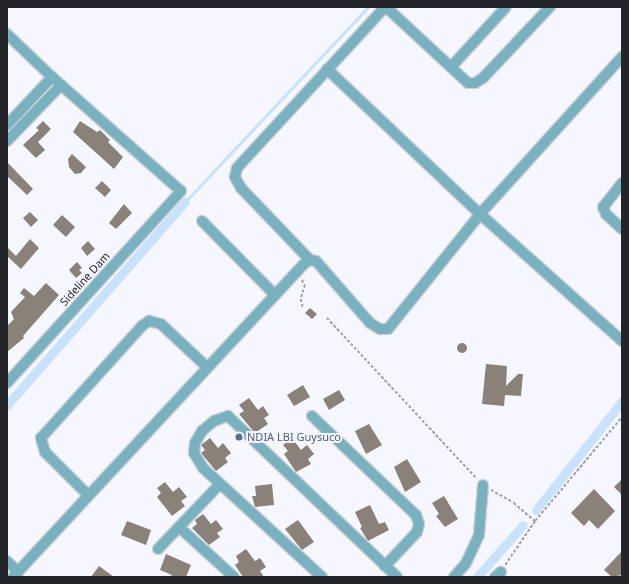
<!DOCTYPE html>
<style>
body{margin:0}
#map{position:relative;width:629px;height:584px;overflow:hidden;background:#f5f6fe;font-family:"Noto Sans",sans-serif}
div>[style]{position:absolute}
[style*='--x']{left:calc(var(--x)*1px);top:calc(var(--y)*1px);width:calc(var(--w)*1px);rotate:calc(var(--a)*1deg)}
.stream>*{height:2.5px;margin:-1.25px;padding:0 1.25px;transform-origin:1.25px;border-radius:1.25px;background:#c8e2fc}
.canal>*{height:9px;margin:-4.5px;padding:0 4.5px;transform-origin:4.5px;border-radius:4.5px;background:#c8e2fc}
.building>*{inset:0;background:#8a8179}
.round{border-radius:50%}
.path>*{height:1.5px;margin-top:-0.75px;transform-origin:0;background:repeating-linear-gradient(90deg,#a1a2a8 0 3px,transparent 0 5px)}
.roads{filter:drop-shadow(1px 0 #cfd0d8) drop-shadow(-1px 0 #cfd0d8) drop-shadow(0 1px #cfd0d8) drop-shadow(0 -1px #cfd0d8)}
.minor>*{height:10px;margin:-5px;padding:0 5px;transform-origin:5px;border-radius:5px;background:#7ab1c0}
.dots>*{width:11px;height:11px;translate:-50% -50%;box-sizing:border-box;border:2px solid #f5f6fe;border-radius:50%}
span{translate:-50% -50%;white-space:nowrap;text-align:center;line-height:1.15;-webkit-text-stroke:4px #f5f6fe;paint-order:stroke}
.street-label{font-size:11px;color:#242529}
.service-label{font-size:11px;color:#4e5e75}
.left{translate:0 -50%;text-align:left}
.frame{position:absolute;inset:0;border:8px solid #242529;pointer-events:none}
</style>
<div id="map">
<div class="stream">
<i style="--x:185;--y:202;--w:267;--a:-46.8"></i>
</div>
<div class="canal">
<i style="--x:27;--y:113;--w:42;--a:-46"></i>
<i style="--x:7;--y:405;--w:270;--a:-48.8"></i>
<i style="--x:536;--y:510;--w:139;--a:-51.7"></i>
<i style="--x:477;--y:577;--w:69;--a:-48.5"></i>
</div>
<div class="building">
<i style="clip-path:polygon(43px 121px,51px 129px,38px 142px,45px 150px,36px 158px,23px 145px,39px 130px,36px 128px)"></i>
<i style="clip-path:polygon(80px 121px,97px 132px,100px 130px,110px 140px,108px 142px,123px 157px,114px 169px,73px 132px)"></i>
<i style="clip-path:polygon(72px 154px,86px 167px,81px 173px,75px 174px,69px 167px,68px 159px)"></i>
<i style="clip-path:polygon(7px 162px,33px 189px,27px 195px,7px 176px)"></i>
<i style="clip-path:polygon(102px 181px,111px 190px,105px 197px,95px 188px)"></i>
<i style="clip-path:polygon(124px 204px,132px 213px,116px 229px,109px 223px)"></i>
<i style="clip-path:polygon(30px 212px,38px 220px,31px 227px,23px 218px)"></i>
<i style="clip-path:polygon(62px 215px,75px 227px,66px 237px,53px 225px)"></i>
<i style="clip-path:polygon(30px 239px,39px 248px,21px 269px,7px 256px,7px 247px,16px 256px)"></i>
<i style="clip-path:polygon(88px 241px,95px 249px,87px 256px,81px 248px)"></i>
<i style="clip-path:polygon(77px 262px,82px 268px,79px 270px,82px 273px,76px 278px,69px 270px)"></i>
<i style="clip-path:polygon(46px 283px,59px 295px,23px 336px,24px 338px,7px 352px,7px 326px,14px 319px,11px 312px,25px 297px,20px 293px,24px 288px,34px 296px)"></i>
<i style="clip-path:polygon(310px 308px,317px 314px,312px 319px,305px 313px)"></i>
<i class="round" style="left:457px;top:343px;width:10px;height:10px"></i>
<i style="clip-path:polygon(486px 364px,507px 366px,506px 386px,518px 374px,523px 374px,521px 396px,505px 395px,504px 406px,482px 404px)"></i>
<i style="clip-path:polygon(303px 385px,310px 397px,294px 406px,287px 395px)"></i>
<i style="clip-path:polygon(339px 390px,345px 400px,329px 410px,323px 399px)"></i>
<i style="clip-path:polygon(249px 398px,258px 410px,263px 406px,269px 415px,264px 418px,268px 424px,255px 433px,239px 414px,244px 411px,239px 405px)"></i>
<i style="clip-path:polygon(369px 424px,382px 445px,366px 454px,355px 431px)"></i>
<i style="clip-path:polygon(210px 438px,218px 448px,223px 443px,231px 453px,225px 458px,228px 462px,216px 471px,201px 453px,205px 450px,201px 445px)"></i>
<i style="clip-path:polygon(292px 438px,301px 450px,307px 445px,314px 454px,308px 459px,311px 464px,296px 472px,284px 454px,288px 451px,283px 445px)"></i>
<i style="clip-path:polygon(407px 459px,421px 482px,405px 492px,394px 467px)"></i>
<i style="clip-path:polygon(622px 479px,622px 495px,614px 487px)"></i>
<i style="clip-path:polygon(165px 482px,173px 492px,179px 487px,187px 497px,181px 501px,185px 506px,172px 516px,157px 497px,161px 493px,157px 488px)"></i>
<i style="clip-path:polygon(272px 484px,274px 505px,255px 507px,252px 496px,256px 496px,255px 486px)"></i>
<i style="clip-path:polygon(594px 489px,615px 511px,598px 529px,589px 520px,584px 526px,571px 513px)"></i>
<i style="clip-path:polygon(444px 496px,458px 519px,445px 527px,436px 516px,439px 514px,432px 503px)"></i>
<i style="clip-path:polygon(370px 505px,379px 524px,385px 522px,389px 530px,368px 541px,360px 528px,362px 527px,355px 512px)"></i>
<i style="clip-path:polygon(203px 514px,211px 524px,216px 520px,223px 529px,217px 533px,220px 537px,209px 545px,192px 528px,197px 524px,195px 520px)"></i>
<i style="clip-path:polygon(298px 520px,314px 542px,302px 550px,285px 529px)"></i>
<i style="clip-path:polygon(127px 521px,151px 530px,146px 545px,121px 535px)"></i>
<i style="clip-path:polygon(246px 549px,255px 561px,260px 558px,266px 567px,260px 571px,264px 577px,243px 577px,235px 565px,239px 562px,236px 556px)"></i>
<i style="clip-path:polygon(622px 551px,622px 575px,612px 577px,604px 570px)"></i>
<i style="clip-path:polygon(166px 554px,191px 565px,186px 577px,170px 577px,172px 575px,160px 570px)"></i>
<i style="clip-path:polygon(99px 566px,114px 577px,91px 577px)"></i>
</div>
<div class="path">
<i style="--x:302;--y:280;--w:6;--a:59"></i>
<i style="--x:305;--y:285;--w:15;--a:106"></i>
<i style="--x:301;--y:299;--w:9;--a:77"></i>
<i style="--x:327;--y:318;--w:220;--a:47"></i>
<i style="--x:491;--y:490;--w:26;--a:29"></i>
<i style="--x:514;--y:503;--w:28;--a:41"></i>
<i style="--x:505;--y:565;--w:53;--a:-55.7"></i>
<i style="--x:535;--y:521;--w:136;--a:-50.1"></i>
</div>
<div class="roads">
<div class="minor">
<i style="--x:386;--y:7;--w:112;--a:42.8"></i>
<i style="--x:468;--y:83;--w:7;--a:0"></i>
<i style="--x:475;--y:83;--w:9;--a:-32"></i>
<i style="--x:483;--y:78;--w:98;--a:-46.7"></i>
<i style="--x:7;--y:34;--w:62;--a:43.7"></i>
<i style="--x:52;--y:77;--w:172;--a:41.5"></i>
<i style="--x:181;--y:191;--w:259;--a:132.2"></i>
<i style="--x:451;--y:67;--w:81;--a:-47.5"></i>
<i style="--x:327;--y:69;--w:211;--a:43.5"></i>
<i style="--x:480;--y:214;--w:191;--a:41.8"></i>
<i style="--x:7;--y:125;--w:66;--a:-46.8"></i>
<i style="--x:7;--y:141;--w:78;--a:-46"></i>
<i style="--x:622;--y:183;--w:31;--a:128"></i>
<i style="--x:603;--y:207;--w:8;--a:67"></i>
<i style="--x:606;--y:214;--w:22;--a:43"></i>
<i style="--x:202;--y:221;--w:103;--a:45.4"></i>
<i style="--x:310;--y:260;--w:100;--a:-133.8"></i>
<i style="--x:241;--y:188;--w:13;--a:-119"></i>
<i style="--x:235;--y:177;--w:9;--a:-77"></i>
<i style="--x:237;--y:168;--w:219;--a:-47.4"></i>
<i style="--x:312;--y:416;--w:144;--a:43.6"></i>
<i style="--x:416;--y:515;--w:9;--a:72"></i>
<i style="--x:419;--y:524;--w:8;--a:104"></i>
<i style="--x:417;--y:532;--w:47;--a:133.3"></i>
<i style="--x:88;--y:495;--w:61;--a:-135"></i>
<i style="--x:45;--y:452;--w:15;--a:-106"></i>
<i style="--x:41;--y:438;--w:151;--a:-48"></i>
<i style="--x:142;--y:326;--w:9;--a:-36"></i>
<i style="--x:149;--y:321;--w:12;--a:14"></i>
<i style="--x:161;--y:324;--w:63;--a:43.1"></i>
<i style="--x:179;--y:527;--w:74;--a:42.3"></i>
<i style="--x:158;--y:549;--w:90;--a:-46.4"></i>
<i style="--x:7;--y:561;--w:16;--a:45"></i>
<i style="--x:13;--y:577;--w:429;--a:-47.1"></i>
<i style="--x:305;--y:263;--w:6;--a:-31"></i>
<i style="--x:310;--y:260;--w:6;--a:9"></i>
<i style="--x:316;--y:261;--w:82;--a:48.9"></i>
<i style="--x:370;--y:323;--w:12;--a:31"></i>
<i style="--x:380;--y:329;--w:8;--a:0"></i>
<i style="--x:388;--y:329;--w:147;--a:-51.3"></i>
<i style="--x:480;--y:214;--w:212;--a:-47.9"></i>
<i style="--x:322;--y:577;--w:161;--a:-137.5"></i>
<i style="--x:203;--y:468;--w:17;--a:-121"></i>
<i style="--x:194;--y:453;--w:10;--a:-84"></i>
<i style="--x:195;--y:443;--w:14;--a:-60"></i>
<i style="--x:202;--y:431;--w:16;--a:-40"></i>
<i style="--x:214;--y:421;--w:15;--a:-20"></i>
<i style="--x:228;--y:416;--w:233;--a:43.6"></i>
<i style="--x:454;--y:577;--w:18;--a:-49"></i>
<i style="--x:466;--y:563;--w:31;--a:-65"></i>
<i style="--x:479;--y:535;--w:50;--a:-85.4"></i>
<i style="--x:495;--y:577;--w:8;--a:-40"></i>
</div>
</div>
<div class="dots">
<i style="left:239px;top:437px;background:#5c6f8a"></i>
</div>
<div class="street-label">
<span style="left:85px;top:279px;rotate:-48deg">Sideline Dam</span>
</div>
<div class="service-label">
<span class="left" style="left:247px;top:437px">NDIA LBI Guysuco</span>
</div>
<div class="frame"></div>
</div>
